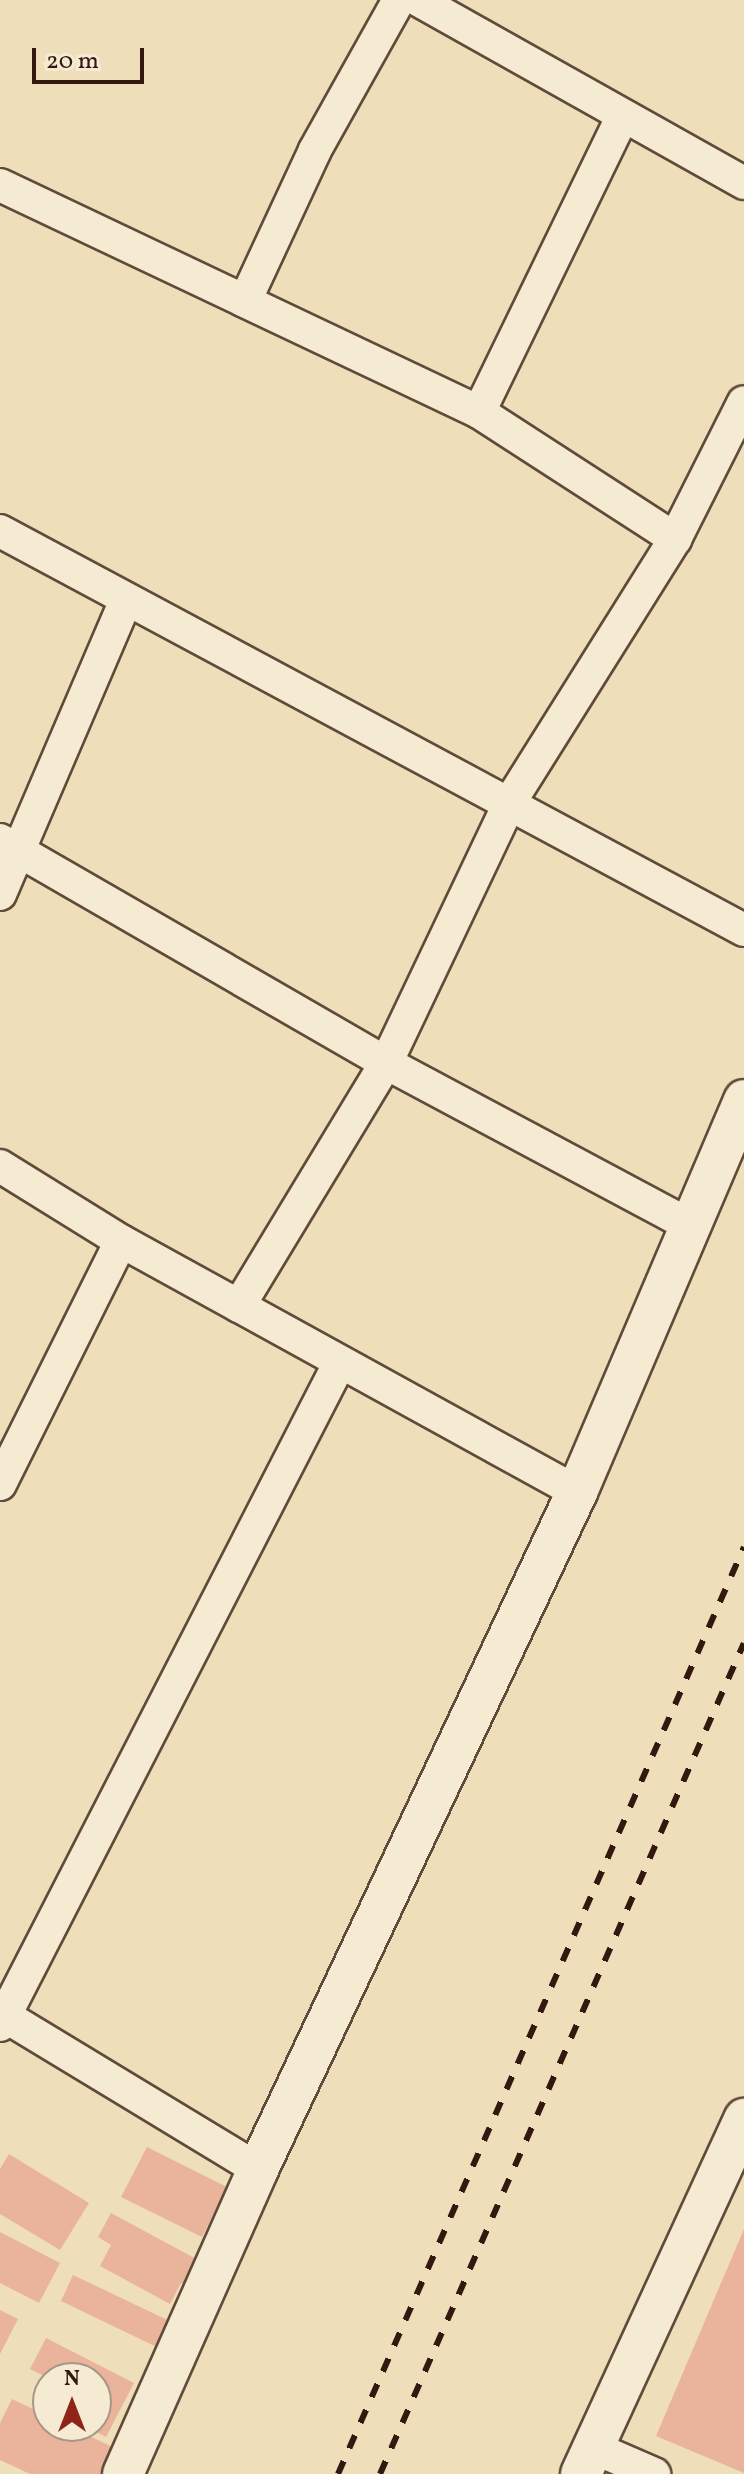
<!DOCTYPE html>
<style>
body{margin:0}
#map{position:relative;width:744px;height:2474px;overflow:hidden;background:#efdeba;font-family:Vollkorn,serif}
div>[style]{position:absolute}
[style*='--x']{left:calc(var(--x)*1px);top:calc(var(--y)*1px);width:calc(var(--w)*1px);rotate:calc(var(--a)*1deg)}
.building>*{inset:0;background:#eab49c}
.roads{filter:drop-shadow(2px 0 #614a39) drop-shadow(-2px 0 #614a39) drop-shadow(0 2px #614a39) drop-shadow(0 -2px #614a39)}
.minor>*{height:32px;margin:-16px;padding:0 16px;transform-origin:16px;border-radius:16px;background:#f5ead2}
.tertiary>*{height:40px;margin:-20px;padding:0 20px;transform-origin:20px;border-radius:20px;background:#f5ead2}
.rail>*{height:6px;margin-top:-3px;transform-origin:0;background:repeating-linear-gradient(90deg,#32180e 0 14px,transparent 0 28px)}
span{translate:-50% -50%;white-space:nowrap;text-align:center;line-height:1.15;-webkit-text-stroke:8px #f5ead2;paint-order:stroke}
.north{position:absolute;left:32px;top:2362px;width:80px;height:80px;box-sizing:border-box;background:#f5ead2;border:2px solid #a79684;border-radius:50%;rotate:0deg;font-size:22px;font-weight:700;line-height:32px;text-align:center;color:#32180e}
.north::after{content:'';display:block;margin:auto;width:28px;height:36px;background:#8f2418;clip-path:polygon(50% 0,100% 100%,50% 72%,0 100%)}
.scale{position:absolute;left:32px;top:48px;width:112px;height:36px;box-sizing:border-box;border:4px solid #32180e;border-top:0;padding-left:10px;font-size:24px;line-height:28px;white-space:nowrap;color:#32180e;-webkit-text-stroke:6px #f5ead2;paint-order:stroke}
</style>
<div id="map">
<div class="building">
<i style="clip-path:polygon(147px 2147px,227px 2187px,202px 2237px,121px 2197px)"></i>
<i style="clip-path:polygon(9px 2154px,89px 2203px,60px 2250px,0 2214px,0 2169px)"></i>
<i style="clip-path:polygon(111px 2213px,213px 2268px,200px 2293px,181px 2283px,170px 2304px,100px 2266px,111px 2245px,98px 2237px)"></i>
<i style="clip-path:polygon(744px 2229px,744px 2473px,656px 2436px)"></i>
<i style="clip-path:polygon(0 2232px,60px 2263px,39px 2303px,0 2283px)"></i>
<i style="clip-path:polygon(73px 2275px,180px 2326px,167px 2352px,61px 2301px)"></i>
<i style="clip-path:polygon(0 2310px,18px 2319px,0 2354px)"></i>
<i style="clip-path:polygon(46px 2338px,134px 2383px,106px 2437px,84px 2426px,96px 2426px,96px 2378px,48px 2378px,48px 2408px,32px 2399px,44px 2376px,30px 2369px)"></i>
<i style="clip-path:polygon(12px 2399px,48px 2416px,48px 2426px,68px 2426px,115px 2448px,102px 2474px,30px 2474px,0 2460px,0 2423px)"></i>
</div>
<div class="roads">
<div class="minor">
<i style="--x:418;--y:0;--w:374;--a:29.3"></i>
<i style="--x:0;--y:185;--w:530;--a:25.36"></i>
<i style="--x:479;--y:412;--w:234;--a:32.9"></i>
<i style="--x:675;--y:539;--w:310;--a:122.1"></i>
<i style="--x:510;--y:802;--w:289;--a:115.4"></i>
<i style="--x:386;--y:1063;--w:284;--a:121.2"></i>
<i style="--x:245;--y:301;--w:166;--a:-65.1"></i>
<i style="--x:315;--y:150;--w:172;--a:-60.8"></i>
<i style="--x:479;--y:412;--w:329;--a:-64.1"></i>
<i style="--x:0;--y:531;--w:844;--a:28.2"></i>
<i style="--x:675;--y:539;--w:153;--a:-63.3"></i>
<i style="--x:0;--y:840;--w:446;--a:30"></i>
<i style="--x:386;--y:1063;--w:342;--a:28.1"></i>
<i style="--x:0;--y:894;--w:318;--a:-66.8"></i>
<i style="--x:0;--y:1166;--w:142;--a:31.8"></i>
<i style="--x:121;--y:1241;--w:521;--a:28.83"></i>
<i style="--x:0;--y:1484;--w:271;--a:-63.5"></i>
<i style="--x:0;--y:2013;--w:301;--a:31.2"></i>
<i style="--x:0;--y:2025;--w:745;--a:-62.85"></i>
<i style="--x:592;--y:2447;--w:68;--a:23.5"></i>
</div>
<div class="tertiary">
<i style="--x:123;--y:2474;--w:334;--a:-66.1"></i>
<i style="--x:258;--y:2169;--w:748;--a:-64.77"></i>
<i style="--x:577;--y:1492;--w:426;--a:-66.9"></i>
<i style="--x:581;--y:2474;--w:391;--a:-65.3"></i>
</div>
</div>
<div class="rail">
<i style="--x:338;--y:2474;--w:1012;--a:-66.35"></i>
<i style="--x:380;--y:2474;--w:907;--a:-66.35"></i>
</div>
<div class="north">N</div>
<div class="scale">20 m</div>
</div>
